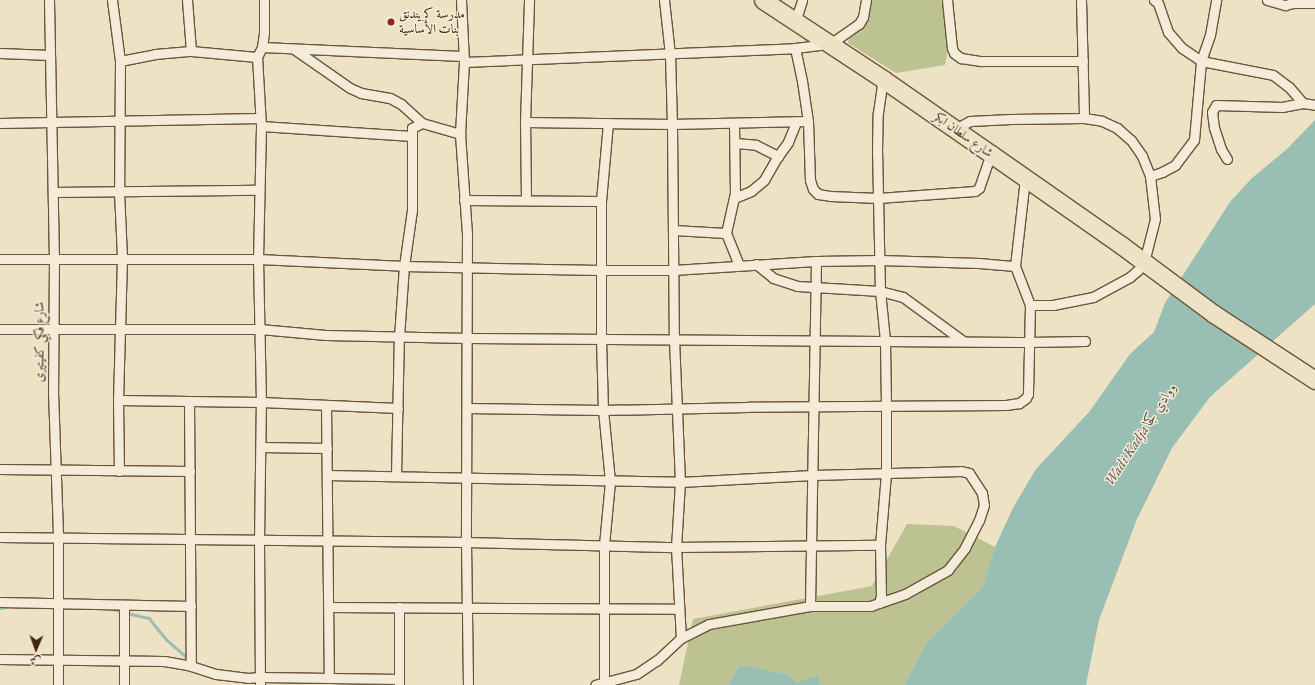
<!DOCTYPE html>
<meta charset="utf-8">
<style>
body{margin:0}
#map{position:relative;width:1315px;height:685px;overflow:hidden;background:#eee2c5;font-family:"EB Garamond",Amiri,serif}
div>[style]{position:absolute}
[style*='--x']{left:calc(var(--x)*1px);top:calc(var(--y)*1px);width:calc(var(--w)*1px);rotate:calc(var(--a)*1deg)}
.green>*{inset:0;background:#bcc292}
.water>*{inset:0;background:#99beb3}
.stream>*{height:2.5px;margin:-1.25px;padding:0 1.25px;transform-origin:1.25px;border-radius:1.25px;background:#99beb3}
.roads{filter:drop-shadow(1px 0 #6b553b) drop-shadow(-1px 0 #6b553b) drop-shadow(0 1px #6b553b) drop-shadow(0 -1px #6b553b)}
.street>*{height:9px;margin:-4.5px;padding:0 4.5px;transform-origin:4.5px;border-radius:4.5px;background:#f4ecd9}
.highway>*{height:17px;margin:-8.5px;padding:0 8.5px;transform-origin:8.5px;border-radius:8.5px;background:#eee2c5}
.dots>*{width:11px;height:11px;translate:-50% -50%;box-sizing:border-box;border:2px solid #f4ecd9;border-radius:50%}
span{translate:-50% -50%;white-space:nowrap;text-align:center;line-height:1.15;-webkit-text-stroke:3px #f4ecd9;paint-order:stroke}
.poi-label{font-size:13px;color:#3f260d}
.left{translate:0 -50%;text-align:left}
.street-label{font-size:13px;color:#3f260d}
.water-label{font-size:14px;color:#564c36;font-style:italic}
.north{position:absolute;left:16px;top:629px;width:40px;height:40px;-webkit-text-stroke:3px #f4ecd9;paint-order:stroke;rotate:182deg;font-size:11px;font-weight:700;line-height:16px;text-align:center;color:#3f260d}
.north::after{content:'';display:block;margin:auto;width:14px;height:18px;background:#3f260d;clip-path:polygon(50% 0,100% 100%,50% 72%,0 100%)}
</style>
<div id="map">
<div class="green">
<i style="clip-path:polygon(871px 0,941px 0,946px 13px,949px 45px,945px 65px,896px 73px,848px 43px,849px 37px,866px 24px)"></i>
<i style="clip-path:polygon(907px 524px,954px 526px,995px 547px,983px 586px,926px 643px,904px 685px,820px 685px,819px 675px,797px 682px,788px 674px,740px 665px,728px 685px,679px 685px,693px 619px,872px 586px)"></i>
</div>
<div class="water">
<i style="clip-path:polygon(1315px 120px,1315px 304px,1210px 397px,1172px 448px,1137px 519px,1099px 620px,1086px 685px,904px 685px,926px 643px,983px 586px,995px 547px,1014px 506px,1036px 469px,1090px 411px,1130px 354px,1154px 332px,1165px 303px,1230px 202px,1252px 178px,1287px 149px)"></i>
<i style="clip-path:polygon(740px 665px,788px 674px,797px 682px,819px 675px,820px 685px,728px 685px)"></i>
</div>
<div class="stream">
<i style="--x:0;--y:608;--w:9;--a:-13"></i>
<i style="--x:107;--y:608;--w:15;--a:11"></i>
<i style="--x:127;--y:613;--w:23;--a:13"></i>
<i style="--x:149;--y:618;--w:28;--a:51"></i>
<i style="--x:167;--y:640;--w:28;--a:41"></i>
</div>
<div class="roads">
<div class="street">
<i style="--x:49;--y:0;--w:258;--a:88.9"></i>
<i style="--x:54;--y:258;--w:133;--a:90.4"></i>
<i style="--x:53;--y:391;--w:146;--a:88"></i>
<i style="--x:58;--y:537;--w:148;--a:90"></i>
<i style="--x:112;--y:0;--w:62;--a:82.5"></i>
<i style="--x:120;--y:61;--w:130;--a:90.4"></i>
<i style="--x:119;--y:191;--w:67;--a:87.4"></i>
<i style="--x:122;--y:258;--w:142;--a:91.6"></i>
<i style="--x:118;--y:400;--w:71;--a:89.2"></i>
<i style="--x:187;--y:0;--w:51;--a:85.5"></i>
<i style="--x:461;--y:0;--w:62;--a:87.2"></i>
<i style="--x:464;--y:62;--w:72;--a:93.2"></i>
<i style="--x:460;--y:134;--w:99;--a:86"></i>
<i style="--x:467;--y:233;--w:309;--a:90.2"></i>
<i style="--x:466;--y:542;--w:143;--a:89.2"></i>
<i style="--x:664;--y:0;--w:54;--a:83.7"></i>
<i style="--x:670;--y:54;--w:70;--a:88.4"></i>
<i style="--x:672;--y:124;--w:215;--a:89.5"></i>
<i style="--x:674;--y:339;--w:143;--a:87.6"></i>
<i style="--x:680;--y:482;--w:65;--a:93.5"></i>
<i style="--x:676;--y:547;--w:91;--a:86.9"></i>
<i style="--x:947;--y:0;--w:48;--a:84.1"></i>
<i style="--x:952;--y:48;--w:5;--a:68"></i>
<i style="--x:954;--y:53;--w:9;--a:36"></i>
<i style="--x:961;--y:58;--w:20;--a:9"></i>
<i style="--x:981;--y:61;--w:102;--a:0"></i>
<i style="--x:1081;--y:0;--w:118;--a:88.5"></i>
<i style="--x:1154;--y:0;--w:5;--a:37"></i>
<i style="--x:1158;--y:3;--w:31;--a:71"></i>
<i style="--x:1168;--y:32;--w:21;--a:49"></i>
<i style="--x:1182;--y:48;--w:23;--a:34"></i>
<i style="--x:1201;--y:61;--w:73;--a:11"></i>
<i style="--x:1273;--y:75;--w:20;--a:37"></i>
<i style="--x:1289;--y:87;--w:21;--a:49"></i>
<i style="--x:1303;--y:103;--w:12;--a:9"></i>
<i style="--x:1267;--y:0;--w:19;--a:16"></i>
<i style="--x:1285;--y:5;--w:8;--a:-14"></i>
<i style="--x:1293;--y:3;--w:22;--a:0"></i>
<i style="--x:795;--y:22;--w:23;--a:-72"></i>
<i style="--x:262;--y:47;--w:200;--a:2.6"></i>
<i style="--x:795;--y:48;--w:34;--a:78"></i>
<i style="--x:802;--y:81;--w:40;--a:81.5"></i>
<i style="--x:808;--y:121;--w:59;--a:88.1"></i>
<i style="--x:810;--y:180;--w:9;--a:72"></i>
<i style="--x:813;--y:189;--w:7;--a:45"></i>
<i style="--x:818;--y:194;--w:12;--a:9"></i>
<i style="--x:830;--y:196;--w:48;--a:2.4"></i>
<i style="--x:878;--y:198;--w:97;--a:-4.1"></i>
<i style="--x:975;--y:191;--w:5;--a:-37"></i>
<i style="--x:979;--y:188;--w:36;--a:-71"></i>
<i style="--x:294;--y:49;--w:68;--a:34.9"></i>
<i style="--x:350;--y:88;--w:12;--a:24"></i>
<i style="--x:361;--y:93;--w:29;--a:10"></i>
<i style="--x:390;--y:98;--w:13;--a:29"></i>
<i style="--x:401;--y:104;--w:28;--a:42"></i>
<i style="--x:0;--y:53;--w:50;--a:2.3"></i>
<i style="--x:120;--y:61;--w:36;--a:-11"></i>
<i style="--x:155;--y:54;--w:36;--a:-5"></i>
<i style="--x:191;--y:51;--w:66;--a:5.2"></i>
<i style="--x:464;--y:62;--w:331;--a:-2.4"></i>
<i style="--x:795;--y:48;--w:35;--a:-7"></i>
<i style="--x:830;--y:44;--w:35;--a:-35"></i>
<i style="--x:859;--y:24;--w:8;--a:-60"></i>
<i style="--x:863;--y:17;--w:17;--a:-80"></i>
<i style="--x:525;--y:122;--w:122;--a:-88.1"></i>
<i style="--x:0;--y:123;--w:260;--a:-1.1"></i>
<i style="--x:734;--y:123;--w:70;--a:89.2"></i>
<i style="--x:735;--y:193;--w:41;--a:102.7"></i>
<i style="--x:726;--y:233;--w:35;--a:68"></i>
<i style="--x:261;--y:126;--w:151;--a:3.8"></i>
<i style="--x:412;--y:136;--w:8;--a:-90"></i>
<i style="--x:412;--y:128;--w:11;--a:-27"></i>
<i style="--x:422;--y:123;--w:40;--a:16"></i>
<i style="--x:955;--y:129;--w:17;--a:-28"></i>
<i style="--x:970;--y:121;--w:41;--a:-2.8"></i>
<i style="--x:1011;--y:119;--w:73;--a:-0.8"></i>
<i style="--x:1084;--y:118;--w:18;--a:9"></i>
<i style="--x:1102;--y:121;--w:17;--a:25"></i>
<i style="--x:1117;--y:128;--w:18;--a:41"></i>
<i style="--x:1131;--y:140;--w:19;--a:55"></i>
<i style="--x:1142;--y:156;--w:22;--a:68"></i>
<i style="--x:1150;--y:176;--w:43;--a:83.4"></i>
<i style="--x:1155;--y:219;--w:44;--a:104.3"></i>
<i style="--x:1144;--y:262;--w:10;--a:127"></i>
<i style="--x:1138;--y:270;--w:11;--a:139"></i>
<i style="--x:1130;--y:277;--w:42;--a:151.6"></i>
<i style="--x:1093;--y:297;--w:41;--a:168.7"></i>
<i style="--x:1053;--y:305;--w:23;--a:180"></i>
<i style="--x:735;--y:143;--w:21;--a:5"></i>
<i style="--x:756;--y:145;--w:25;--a:27"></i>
<i style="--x:778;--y:156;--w:17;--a:-54"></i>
<i style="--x:788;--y:142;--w:22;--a:-68"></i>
<i style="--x:1227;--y:159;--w:12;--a:-121"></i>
<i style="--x:1221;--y:149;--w:22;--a:-108"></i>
<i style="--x:1214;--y:128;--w:16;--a:-97"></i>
<i style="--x:1212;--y:112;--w:8;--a:-60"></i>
<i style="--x:1216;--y:105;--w:66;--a:1.7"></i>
<i style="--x:1282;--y:107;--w:21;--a:-11"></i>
<i style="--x:1150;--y:176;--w:13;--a:-18"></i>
<i style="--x:1162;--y:172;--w:15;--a:-28"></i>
<i style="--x:1175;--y:165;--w:31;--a:-53"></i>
<i style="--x:1194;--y:140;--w:79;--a:-84.9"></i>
<i style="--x:1201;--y:61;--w:28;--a:-71"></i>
<i style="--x:1210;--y:35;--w:36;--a:-80"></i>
<i style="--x:53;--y:192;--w:206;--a:-0.6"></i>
<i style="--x:734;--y:198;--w:18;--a:-22"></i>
<i style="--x:751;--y:191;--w:17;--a:-40"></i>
<i style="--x:764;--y:180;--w:28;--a:-60"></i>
<i style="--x:464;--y:200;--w:137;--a:0.4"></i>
<i style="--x:526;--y:200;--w:78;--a:-90.7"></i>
<i style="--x:525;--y:122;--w:147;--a:0.8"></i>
<i style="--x:672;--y:124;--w:136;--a:-1.3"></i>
<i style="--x:673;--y:230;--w:53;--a:3.2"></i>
<i style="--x:0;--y:259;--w:258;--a:0"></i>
<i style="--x:258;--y:259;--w:146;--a:2.7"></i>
<i style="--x:404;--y:266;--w:196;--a:1.2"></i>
<i style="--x:600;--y:270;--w:73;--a:0"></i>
<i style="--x:673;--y:270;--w:143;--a:-3.6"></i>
<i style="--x:816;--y:261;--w:64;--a:-0.9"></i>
<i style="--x:880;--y:260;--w:99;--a:1.7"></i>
<i style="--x:979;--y:263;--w:36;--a:5"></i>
<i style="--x:1015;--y:266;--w:42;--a:69"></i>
<i style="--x:1030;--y:305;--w:89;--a:91.3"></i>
<i style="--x:1028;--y:394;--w:4;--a:117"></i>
<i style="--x:1026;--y:398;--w:9;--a:144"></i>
<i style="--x:1019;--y:403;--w:13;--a:171"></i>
<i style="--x:1006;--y:405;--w:258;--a:179.6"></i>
<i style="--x:748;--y:407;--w:145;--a:178.8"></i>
<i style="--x:603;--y:410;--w:136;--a:-179.2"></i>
<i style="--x:756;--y:264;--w:22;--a:39"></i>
<i style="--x:773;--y:278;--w:25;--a:18"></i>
<i style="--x:797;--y:286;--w:83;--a:3.4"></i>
<i style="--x:880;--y:291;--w:24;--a:15"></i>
<i style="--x:903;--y:297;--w:74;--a:36.3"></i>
<i style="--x:1015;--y:266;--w:89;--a:-83.5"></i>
<i style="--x:0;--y:329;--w:260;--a:0"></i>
<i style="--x:260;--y:329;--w:66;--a:5.2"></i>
<i style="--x:326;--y:335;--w:142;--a:1.2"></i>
<i style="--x:468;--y:338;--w:561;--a:0.41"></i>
<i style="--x:1029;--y:342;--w:56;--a:-1"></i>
<i style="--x:118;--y:400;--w:143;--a:0.8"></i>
<i style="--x:261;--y:402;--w:137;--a:2.5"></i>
<i style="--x:189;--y:401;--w:265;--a:89.6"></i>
<i style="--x:326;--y:405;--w:273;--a:89.4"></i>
<i style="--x:261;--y:447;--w:66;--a:0.9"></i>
<i style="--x:0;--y:469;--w:190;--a:0.6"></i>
<i style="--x:327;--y:475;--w:353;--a:1.1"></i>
<i style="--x:680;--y:482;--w:133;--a:-3"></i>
<i style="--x:813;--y:475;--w:148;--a:-1.5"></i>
<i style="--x:961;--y:471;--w:8;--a:14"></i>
<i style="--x:969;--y:473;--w:24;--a:57"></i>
<i style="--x:982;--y:493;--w:12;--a:81"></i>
<i style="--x:984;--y:505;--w:16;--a:108"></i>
<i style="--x:979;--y:520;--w:31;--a:117"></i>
<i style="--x:965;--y:548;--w:28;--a:128"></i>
<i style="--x:948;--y:570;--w:49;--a:150.8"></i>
<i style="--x:905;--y:594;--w:36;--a:161"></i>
<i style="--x:871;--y:606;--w:61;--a:180"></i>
<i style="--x:810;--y:606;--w:103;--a:169.9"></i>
<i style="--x:709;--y:624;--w:31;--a:153"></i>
<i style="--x:681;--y:638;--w:33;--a:137"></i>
<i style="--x:657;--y:660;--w:25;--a:146"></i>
<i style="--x:636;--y:674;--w:42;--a:165"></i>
<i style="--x:396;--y:475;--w:138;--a:-88.8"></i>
<i style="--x:399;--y:337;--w:71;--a:-86"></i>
<i style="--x:404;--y:266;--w:57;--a:-81.9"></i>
<i style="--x:412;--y:210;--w:74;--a:-90"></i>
<i style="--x:0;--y:537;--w:466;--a:0.6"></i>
<i style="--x:466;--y:542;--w:210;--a:1.4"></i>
<i style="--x:676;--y:547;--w:204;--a:-0.6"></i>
<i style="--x:0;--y:602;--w:191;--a:1.2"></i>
<i style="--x:879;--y:603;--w:7;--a:-74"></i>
<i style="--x:881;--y:596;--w:51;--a:-91.1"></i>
<i style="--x:880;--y:545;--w:71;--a:-85.2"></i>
<i style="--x:886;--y:474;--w:69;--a:-90"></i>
<i style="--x:886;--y:405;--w:65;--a:-90.9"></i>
<i style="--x:885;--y:340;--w:49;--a:-95.8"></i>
<i style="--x:880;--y:291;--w:139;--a:-91.2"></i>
<i style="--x:877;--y:152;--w:39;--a:-89"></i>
<i style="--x:878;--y:113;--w:34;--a:-82"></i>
<i style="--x:810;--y:606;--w:345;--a:-89"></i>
<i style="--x:329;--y:607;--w:350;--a:0.3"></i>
<i style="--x:399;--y:607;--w:78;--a:90"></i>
<i style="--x:0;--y:659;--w:164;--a:0.7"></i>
<i style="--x:164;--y:661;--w:27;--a:10"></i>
<i style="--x:191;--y:666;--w:26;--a:18"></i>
<i style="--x:216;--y:674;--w:32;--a:7"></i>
<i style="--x:248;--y:678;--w:12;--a:-5"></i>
<i style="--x:260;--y:677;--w:139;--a:0.8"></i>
<i style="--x:604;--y:683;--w:138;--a:-90"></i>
<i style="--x:604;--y:545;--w:64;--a:-84.6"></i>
<i style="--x:610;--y:481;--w:71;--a:-95.6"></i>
<i style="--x:603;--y:410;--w:72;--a:-91.6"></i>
<i style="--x:601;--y:338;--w:137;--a:-90"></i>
<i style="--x:601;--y:201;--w:78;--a:-84.9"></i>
<i style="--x:124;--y:685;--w:80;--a:-90"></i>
<i style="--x:260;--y:685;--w:145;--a:-90.4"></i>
<i style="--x:259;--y:540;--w:138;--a:-89.2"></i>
<i style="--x:261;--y:402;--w:143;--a:-91.2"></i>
<i style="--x:258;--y:259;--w:133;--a:-88.7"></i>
<i style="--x:261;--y:126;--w:69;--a:-93.3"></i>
<i style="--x:257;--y:57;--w:11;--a:-63"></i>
<i style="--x:262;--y:47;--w:14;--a:-82"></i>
<i style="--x:264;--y:33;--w:33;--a:-90"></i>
</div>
<div class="highway">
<i style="--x:763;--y:0;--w:144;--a:33.4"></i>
<i style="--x:883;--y:79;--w:131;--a:34.8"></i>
<i style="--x:991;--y:154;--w:159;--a:35"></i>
<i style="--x:1121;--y:245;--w:116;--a:36.6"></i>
<i style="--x:1214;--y:314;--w:121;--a:33.2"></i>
</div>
</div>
<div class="dots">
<i style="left:391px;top:22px;background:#8f2418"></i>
</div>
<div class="poi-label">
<span class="left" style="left:399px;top:22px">مدرسة كريندنق<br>بنات الأساسية</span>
</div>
<div class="street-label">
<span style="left:963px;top:135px;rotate:35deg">شارع سلطان ابكر</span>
<span style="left:40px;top:342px;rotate:-90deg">شارع فكي كفيتيرى</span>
</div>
<div class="water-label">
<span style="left:1140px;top:434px;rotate:-57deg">Wadi Kadja ووادي كجا</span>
</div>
<div class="north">ش</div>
</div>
